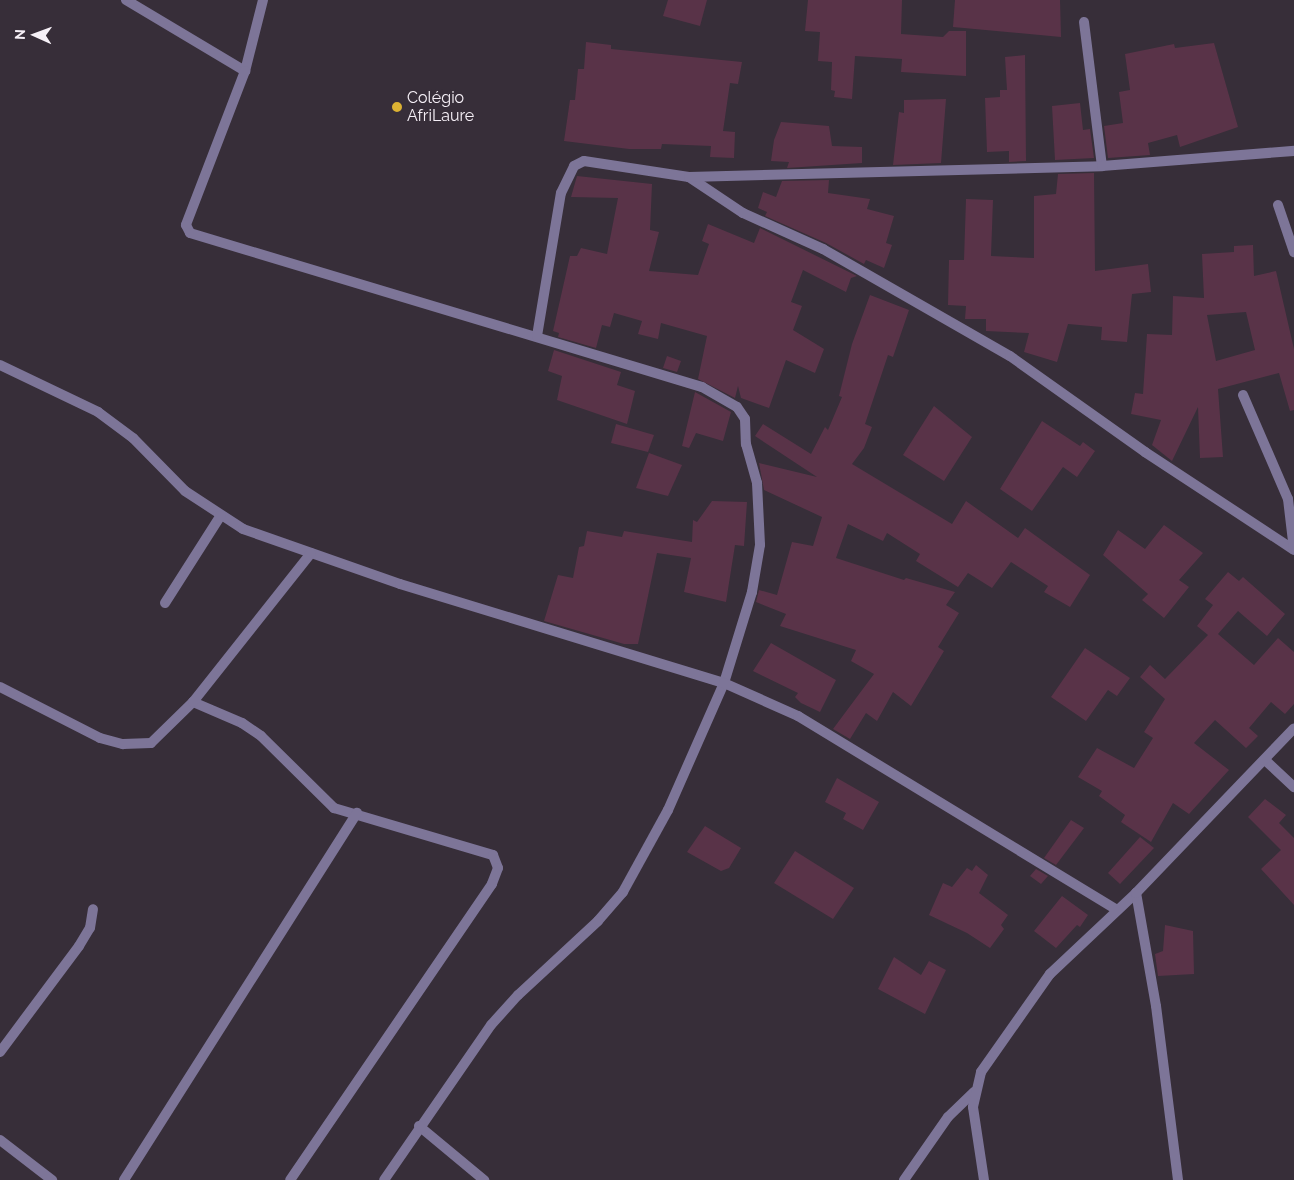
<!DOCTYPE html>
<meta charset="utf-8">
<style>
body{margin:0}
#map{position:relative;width:1294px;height:1180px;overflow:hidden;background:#372e39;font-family:Raleway,sans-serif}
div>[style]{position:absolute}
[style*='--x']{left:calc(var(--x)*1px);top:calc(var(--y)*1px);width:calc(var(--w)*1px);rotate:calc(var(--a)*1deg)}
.building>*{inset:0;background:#593348}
.service>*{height:10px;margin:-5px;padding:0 5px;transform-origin:5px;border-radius:5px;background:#7d7598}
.minor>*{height:10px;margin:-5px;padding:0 5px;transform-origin:5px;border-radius:5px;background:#7d7598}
.dots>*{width:14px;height:14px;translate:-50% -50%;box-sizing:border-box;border:2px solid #372e39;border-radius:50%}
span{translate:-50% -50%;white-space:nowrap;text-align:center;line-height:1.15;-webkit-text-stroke:4px #372e39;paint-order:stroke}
.poi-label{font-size:16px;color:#f6f0f7}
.left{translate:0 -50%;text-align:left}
.north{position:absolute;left:10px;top:10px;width:50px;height:50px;-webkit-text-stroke:4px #372e39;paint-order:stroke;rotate:272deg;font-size:14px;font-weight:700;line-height:20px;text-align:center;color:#f6f0f7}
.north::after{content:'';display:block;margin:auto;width:18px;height:22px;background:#f6f0f7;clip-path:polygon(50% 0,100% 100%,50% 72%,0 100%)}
</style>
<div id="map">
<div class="building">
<i style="clip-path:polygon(668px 0,707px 0,700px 26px,663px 16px)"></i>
<i style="clip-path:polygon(808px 0,902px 0,901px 34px,943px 37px,949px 31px,966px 31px,966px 76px,901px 72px,902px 59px,855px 56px,852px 99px,834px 97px,835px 91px,831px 90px,832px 62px,818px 61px,820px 32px,805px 31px)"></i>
<i style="clip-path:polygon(955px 0,1060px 0,1061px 37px,953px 27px)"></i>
<i style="clip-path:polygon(586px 42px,611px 45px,611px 49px,742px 62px,738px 84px,730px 83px,723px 131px,735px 132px,734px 158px,710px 157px,711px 146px,662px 144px,661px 149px,629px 149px,564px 141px,570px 100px,575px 100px,578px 69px,584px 69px)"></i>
<i style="clip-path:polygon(1214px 43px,1238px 127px,1180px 147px,1177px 135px,1148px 143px,1150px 155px,1108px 158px,1104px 126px,1123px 123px,1119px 92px,1130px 90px,1125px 54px,1174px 44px,1175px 48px)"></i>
<i style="clip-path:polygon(1025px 55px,1026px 161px,1009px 162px,1009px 151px,987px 152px,985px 98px,1000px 97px,1000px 90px,1007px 90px,1005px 57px)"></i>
<i style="clip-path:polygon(946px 99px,941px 163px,893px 165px,899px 112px,904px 113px,904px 100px)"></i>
<i style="clip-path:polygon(1080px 103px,1083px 130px,1090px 129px,1094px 158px,1055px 160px,1052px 106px)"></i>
<i style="clip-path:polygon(781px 122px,829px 126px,832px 146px,862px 147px,862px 163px,787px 168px,789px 162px,771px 161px,774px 140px)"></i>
<i style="clip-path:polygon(1094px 173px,1095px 271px,1148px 264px,1151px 292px,1132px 294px,1127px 342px,1101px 340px,1102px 327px,1068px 324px,1057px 362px,1024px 352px,1029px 333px,986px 331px,986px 319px,965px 319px,966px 306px,948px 305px,949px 260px,964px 260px,966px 199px,993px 200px,991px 256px,1034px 258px,1034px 196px,1056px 194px,1058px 174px)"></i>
<i style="clip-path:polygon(577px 176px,652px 184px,650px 230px,659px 232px,649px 271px,698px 275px,709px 244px,702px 241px,708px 224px,754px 243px,760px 228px,857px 276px,851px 278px,846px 292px,803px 270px,791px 302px,802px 306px,793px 330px,824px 349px,815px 373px,786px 360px,769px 408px,741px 398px,738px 386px,735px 398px,698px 379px,707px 336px,661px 323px,658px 339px,638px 334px,642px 321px,614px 313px,610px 327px,602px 325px,596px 348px,558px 337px,559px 333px,553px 331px,570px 256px,577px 256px,581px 248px,607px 254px,618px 198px,571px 197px)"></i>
<i style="clip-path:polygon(829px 180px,828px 193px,870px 199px,867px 209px,894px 216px,886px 243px,892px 245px,884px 268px,866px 260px,864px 264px,826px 243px,765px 216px,767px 212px,758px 208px,763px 192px,776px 197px,782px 181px)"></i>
<i style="clip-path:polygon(evenodd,1253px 245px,1254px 276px,1276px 271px,1294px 349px,1294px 410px,1290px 411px,1279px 373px,1218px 389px,1223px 457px,1200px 458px,1198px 407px,1172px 461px,1152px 445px,1161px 420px,1131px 414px,1135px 393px,1143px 394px,1147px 334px,1172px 335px,1173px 296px,1204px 298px,1202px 254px,1234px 252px,1234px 246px,1253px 245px,1246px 312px,1255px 350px,1216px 361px,1207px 315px,1246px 312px)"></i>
<i style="clip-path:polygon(870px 295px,909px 310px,893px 357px,888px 355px,865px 424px,872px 427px,864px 448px,852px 464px,952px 524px,966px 501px,1018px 538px,1025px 528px,1090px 575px,1070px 607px,1044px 592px,1048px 586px,1011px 562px,992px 588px,968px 573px,958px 587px,916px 561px,920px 554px,887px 533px,883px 541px,848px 524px,836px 558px,904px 580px,906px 578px,955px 592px,946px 605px,959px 613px,938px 647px,944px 651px,911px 706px,893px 692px,877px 721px,866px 713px,850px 739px,833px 729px,874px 674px,851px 661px,856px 650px,780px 626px,786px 614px,756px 602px,759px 590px,777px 595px,792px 542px,813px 546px,822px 517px,764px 490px,759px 463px,817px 477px,755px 436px,763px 424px,811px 454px,825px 427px,828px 430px,842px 397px,839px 396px,852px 344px)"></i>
<i style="clip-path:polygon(554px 350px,621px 372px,617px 385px,635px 391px,627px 424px,557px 400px,562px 376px,548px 371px)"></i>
<i style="clip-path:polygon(667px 356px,681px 361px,677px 372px,663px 368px)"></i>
<i style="clip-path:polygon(695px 392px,731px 412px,723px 441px,696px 433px,689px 448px,682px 446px)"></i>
<i style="clip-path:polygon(934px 406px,972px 437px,944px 481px,903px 455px)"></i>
<i style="clip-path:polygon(1042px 421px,1080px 446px,1083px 442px,1095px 451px,1077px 477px,1063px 467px,1032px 511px,1000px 489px)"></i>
<i style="clip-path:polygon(616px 424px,654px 435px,648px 452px,611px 443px)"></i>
<i style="clip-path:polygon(649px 453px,682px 465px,668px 496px,636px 488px)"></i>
<i style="clip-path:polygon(712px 501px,747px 502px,744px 546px,735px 545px,726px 602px,684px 592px,691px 558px,657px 553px,638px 644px,624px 644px,544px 621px,558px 575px,573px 578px,579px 547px,584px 546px,587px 531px,622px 537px,624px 531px,692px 542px,693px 520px,697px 522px)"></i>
<i style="clip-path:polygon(1164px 525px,1203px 553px,1179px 580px,1189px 587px,1164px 618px,1142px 600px,1148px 594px,1103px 555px,1118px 530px,1145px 549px)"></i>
<i style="clip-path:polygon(1228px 572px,1239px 581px,1243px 577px,1285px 614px,1267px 636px,1238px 611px,1218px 634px,1254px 665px,1278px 638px,1294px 652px,1294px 704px,1285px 714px,1271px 702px,1249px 728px,1258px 736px,1246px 748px,1215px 720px,1194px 743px,1229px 770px,1189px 814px,1173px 803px,1151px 842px,1121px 822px,1125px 815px,1099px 796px,1102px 791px,1078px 777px,1097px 748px,1134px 768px,1153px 738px,1144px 732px,1165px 699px,1140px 677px,1150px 665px,1165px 679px,1208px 635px,1197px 626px,1213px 605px,1205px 599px)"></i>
<i style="clip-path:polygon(771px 643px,836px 680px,820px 712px,801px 703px,795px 697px,798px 693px,753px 671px)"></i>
<i style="clip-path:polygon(1085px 648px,1130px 678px,1117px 696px,1108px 690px,1086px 721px,1051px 697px)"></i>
<i style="clip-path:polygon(837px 778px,879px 802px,863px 830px,843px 819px,846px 813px,825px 802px)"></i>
<i style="clip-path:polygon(1265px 799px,1286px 815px,1279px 823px,1294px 838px,1294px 905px,1261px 869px,1281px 850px,1248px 817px)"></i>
<i style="clip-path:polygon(1071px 820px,1084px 828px,1056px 865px,1044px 858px)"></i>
<i style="clip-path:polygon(705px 826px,741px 848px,729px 868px,721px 871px,687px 852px)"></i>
<i style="clip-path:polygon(1140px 837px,1154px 848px,1120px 884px,1108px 873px)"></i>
<i style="clip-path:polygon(795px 851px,854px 888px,833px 919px,774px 883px)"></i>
<i style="clip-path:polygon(976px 865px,988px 875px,979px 893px,1008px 915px,1001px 925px,1004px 929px,990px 948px,967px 933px,929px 915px,943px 883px,952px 887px,967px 868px,972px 871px)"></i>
<i style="clip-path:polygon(1036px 869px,1048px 876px,1041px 884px,1030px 876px)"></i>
<i style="clip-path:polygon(1062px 896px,1088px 915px,1080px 927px,1077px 925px,1056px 948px,1034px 931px)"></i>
<i style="clip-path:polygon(1165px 925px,1193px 931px,1194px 974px,1158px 976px,1155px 954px,1163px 951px)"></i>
<i style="clip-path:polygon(894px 957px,921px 975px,929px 961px,946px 970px,925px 1014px,878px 989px)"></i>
</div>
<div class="service">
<i style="--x:1278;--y:205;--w:50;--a:71.2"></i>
</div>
<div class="minor">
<i style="--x:126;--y:0;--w:139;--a:30.8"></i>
<i style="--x:263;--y:0;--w:73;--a:104.2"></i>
<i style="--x:245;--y:71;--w:165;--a:111"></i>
<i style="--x:186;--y:225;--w:9;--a:63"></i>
<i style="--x:190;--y:233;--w:535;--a:16.74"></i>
<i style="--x:702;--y:387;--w:40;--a:29.7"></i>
<i style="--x:737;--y:407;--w:14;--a:56"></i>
<i style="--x:745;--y:419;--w:25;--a:88"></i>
<i style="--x:746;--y:444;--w:41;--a:74.2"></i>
<i style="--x:757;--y:483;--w:62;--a:87.2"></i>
<i style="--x:760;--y:545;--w:48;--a:99.7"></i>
<i style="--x:752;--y:592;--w:95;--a:107.1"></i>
<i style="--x:724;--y:683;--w:139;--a:113.8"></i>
<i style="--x:668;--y:810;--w:94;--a:118.8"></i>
<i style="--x:623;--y:892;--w:38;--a:131"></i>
<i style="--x:598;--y:921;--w:109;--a:137.2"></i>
<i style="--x:518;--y:995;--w:40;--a:132"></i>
<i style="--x:491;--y:1025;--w:188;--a:124.6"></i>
<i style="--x:1084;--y:22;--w:145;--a:82.9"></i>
<i style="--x:689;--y:177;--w:65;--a:33.7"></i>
<i style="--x:743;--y:213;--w:88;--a:24.2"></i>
<i style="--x:823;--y:249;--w:215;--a:29.8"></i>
<i style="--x:1010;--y:356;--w:166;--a:35.4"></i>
<i style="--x:1145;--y:452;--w:178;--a:33.3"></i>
<i style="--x:537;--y:336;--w:145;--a:-80.5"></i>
<i style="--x:561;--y:193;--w:30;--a:-64"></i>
<i style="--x:574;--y:166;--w:11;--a:-27"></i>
<i style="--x:584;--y:161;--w:106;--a:8.7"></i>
<i style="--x:689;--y:177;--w:413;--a:-1.5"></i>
<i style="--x:1102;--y:166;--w:193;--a:-4.5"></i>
<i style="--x:0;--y:365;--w:109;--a:25.6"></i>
<i style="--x:98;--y:412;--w:44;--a:36.6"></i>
<i style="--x:133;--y:438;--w:74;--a:45.5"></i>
<i style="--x:185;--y:491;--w:69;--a:33.2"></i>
<i style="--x:243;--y:529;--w:166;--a:19.3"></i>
<i style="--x:400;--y:584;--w:339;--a:17"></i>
<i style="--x:724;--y:683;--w:81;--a:24"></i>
<i style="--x:798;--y:716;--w:373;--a:31.3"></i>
<i style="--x:1243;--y:395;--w:113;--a:66.6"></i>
<i style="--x:1288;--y:499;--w:51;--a:83.3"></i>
<i style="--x:165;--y:603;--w:104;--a:-57.5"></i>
<i style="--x:0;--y:687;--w:112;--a:27"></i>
<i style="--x:100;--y:738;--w:24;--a:15"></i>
<i style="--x:123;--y:744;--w:28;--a:-2"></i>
<i style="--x:151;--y:743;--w:59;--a:-44.3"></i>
<i style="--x:193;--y:702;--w:53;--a:23.2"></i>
<i style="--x:242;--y:723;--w:23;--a:34"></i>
<i style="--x:261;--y:736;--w:103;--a:44.6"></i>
<i style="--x:334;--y:808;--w:166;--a:16.5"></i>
<i style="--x:493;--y:855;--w:14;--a:69"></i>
<i style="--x:498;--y:868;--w:17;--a:111"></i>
<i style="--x:492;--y:884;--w:358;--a:124.3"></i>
<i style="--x:193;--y:702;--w:190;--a:-51.6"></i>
<i style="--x:1265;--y:760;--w:40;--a:43"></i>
<i style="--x:0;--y:1052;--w:132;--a:-53.3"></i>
<i style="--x:79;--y:946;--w:21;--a:-59"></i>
<i style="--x:90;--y:928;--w:19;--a:-81"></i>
<i style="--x:419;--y:1126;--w:85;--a:39.7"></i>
<i style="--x:0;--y:1140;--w:66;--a:37.6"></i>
<i style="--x:124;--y:1180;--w:435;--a:-57.6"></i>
<i style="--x:904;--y:1180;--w:77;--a:-55.1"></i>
<i style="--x:948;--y:1117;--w:36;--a:-44"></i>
<i style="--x:984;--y:1180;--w:74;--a:-98.6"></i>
<i style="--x:973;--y:1107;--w:36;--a:-77"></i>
<i style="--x:981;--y:1072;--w:120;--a:-54.9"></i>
<i style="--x:1050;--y:974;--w:118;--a:-43.3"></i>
<i style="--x:1178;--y:1180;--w:175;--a:-97.2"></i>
<i style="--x:1156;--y:1006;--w:115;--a:-100"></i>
<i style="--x:1136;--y:893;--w:228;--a:-46.2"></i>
</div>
<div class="dots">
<i style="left:397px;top:107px;background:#dcb233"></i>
</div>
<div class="poi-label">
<span class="left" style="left:407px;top:107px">Colégio<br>AfriLaure</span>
</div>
<div class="north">N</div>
</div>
